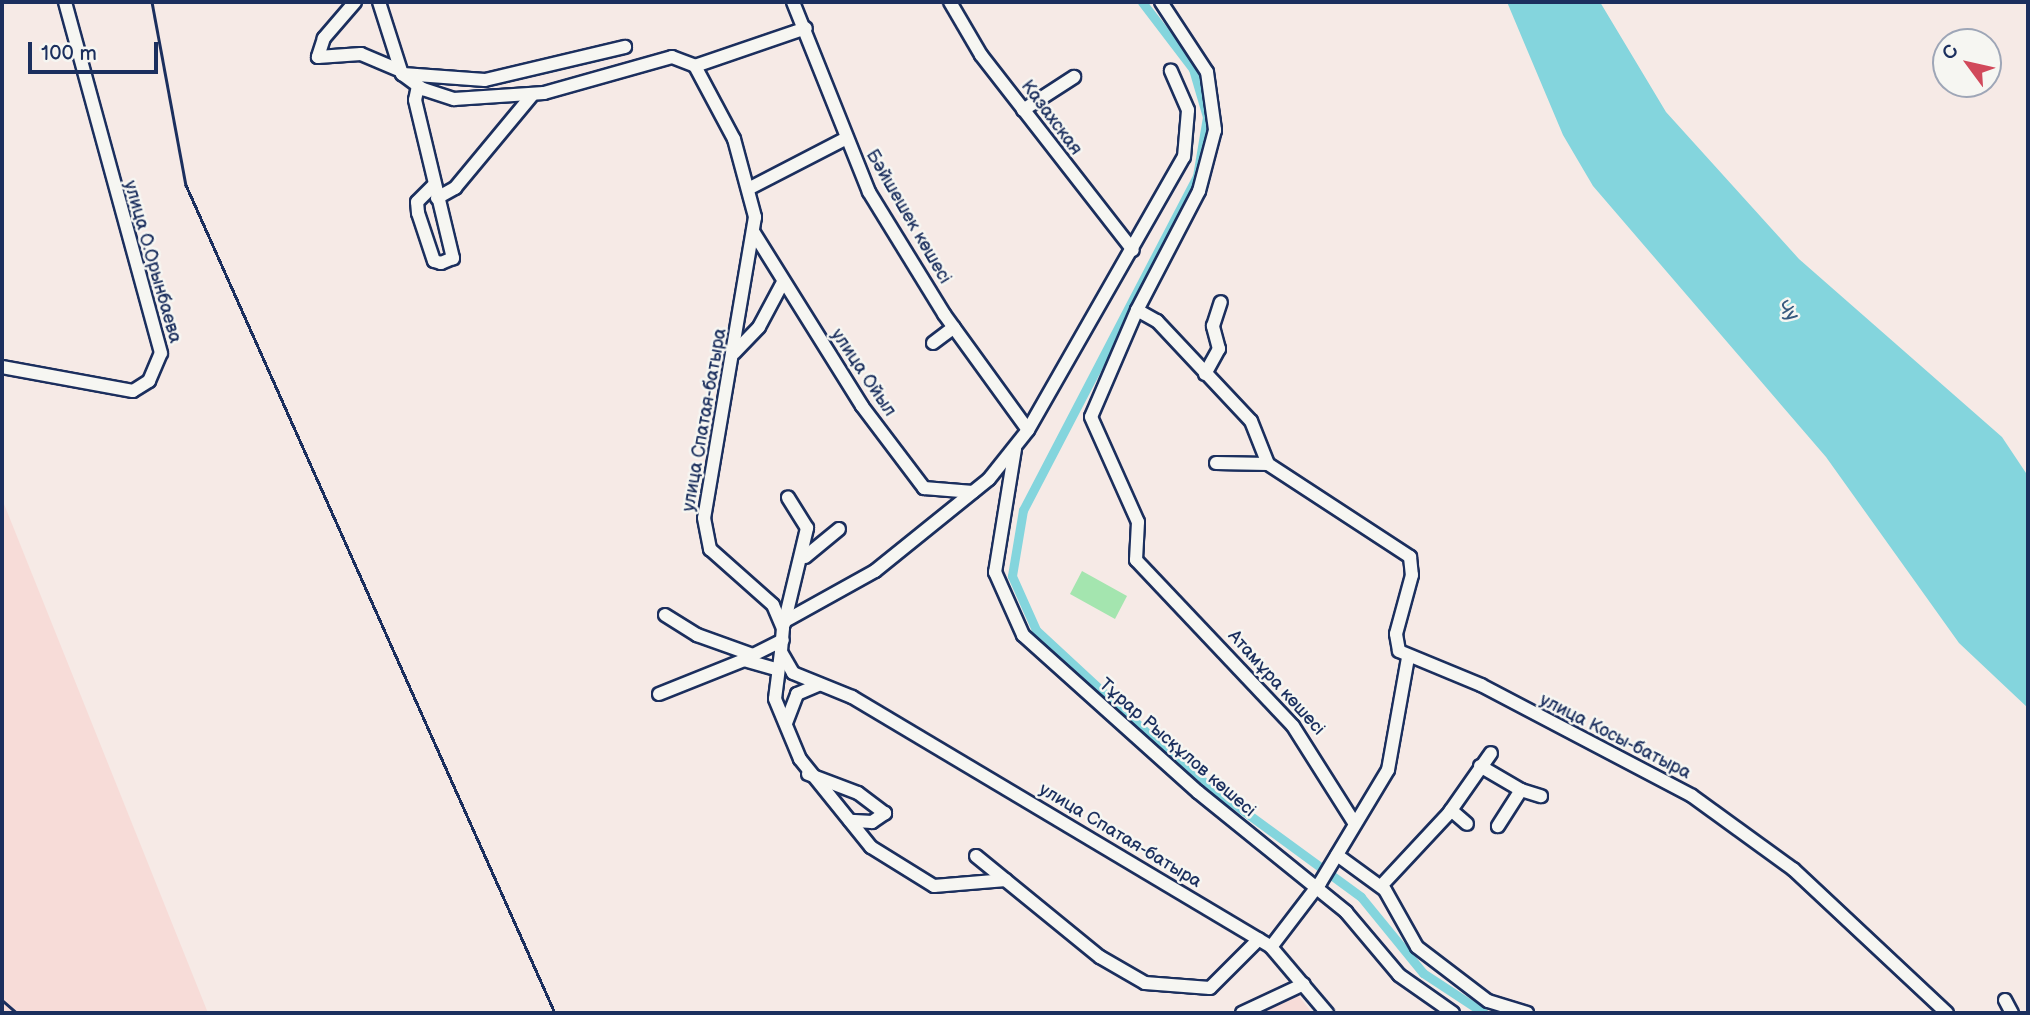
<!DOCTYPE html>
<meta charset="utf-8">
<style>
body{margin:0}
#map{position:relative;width:2030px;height:1015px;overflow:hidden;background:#f6eae6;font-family:"Balsamiq Sans",sans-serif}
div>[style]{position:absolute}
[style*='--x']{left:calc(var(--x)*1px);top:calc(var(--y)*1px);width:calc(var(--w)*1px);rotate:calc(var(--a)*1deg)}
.built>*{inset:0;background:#f7dcd8}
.green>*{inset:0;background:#a4e5af}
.water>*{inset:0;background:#84d5dd}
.canal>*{height:9px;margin:-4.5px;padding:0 4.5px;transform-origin:4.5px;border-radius:4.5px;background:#84d5dd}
.roads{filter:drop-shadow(2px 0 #1b2f5e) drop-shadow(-2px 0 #1b2f5e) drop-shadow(0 2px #1b2f5e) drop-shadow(0 -2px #1b2f5e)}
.minor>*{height:12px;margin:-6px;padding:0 6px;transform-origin:6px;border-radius:6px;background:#f6f6f2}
.rail>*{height:2.5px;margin:-1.25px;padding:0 1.25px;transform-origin:1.25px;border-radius:1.25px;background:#1b2f5e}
span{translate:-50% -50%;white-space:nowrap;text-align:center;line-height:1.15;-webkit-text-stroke:5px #f6f6f2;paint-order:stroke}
.street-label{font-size:18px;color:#1b2f5e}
.water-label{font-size:19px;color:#35587e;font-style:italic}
.frame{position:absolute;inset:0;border:4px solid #1b2f5e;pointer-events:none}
.north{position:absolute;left:1932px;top:28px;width:70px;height:70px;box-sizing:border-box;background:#f6f6f2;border:2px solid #9ea6b7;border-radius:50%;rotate:303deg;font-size:19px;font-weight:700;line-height:28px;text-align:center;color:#1b2f5e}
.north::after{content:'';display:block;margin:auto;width:24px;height:32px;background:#d1495b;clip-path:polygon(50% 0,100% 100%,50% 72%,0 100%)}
.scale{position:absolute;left:28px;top:42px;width:130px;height:32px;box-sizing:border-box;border:4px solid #1b2f5e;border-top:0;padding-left:9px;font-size:21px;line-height:24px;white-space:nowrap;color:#1b2f5e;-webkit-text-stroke:5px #f6f6f2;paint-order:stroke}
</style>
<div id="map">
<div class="built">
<i style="clip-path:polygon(2px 499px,208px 1013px,2px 1013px)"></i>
<i style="clip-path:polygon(1298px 995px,1312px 1013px,1260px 1013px)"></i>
</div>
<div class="green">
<i style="clip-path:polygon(1082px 571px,1127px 596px,1115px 619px,1070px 594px)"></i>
</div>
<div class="water">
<i style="clip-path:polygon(1507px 2px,1600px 2px,1666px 112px,1799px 259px,2002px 437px,2028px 476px,2028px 708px,1959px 643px,1826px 457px,1593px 186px,1563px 135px)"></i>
</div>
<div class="canal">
<i style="--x:1142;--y:2;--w:84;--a:52.7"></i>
<i style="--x:1193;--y:69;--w:50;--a:73.7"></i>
<i style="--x:1207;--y:117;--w:60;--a:99.6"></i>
<i style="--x:1197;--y:176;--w:377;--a:117.5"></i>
<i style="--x:1023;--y:510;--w:67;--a:99.5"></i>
<i style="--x:1012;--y:576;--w:59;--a:66"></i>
<i style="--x:1036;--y:630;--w:203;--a:42.8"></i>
<i style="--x:1185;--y:768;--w:218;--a:36.2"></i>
<i style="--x:1361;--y:897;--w:98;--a:50.8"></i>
<i style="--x:1423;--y:973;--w:73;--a:33.3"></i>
</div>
<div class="roads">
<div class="minor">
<i style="--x:355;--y:2;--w:48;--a:130.7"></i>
<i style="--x:324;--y:38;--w:20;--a:108"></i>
<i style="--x:318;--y:57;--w:43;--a:-4"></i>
<i style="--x:361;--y:54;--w:43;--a:23"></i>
<i style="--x:379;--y:2;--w:76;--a:72.3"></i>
<i style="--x:402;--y:74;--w:26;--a:36"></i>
<i style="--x:423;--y:89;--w:33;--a:18"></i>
<i style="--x:454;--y:99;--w:90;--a:-3.8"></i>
<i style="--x:544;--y:93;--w:133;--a:-15.7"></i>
<i style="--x:672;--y:57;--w:25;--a:21"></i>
<i style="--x:695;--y:66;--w:83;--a:61.9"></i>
<i style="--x:734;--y:139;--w:81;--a:74.9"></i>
<i style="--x:755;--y:217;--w:305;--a:99.6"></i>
<i style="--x:704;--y:518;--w:32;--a:79"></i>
<i style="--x:710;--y:549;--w:84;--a:41.6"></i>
<i style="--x:773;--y:605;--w:25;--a:67"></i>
<i style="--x:783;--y:628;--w:24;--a:95"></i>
<i style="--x:781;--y:652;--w:24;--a:60"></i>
<i style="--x:793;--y:673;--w:64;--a:22.1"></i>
<i style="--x:852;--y:697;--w:488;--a:30.8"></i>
<i style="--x:1271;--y:947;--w:87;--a:49.7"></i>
<i style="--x:793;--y:2;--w:205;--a:68.2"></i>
<i style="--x:869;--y:192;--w:143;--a:58.4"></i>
<i style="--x:944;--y:314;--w:143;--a:54.1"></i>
<i style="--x:950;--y:2;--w:61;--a:59.7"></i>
<i style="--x:981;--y:55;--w:247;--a:52.1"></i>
<i style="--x:1161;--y:2;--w:84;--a:56.7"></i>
<i style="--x:1207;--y:72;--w:59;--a:82.1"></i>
<i style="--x:1215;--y:130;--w:63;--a:104.7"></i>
<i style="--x:1199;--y:191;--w:134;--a:117.5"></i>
<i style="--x:1137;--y:310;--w:23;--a:29"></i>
<i style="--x:1157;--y:321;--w:137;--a:46.8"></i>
<i style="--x:1251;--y:421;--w:46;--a:68.4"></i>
<i style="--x:1268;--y:464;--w:170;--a:33.2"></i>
<i style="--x:1410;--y:557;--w:18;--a:84"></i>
<i style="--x:1412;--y:575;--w:61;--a:105.2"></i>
<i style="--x:1396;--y:634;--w:17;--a:80"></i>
<i style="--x:1399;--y:651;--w:89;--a:22.5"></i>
<i style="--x:1481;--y:685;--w:238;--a:27.7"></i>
<i style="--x:1692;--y:796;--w:125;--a:35.9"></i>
<i style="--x:1793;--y:869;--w:211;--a:43.1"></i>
<i style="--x:695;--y:66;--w:117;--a:-18.9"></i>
<i style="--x:403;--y:74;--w:82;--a:4.2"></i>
<i style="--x:485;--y:80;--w:144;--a:-13.3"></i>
<i style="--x:418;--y:86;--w:14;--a:102"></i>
<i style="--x:415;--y:100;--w:163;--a:76.5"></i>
<i style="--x:453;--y:258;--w:13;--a:157"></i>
<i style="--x:441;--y:263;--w:7;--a:-164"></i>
<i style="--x:434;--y:261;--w:51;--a:-108.4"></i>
<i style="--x:418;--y:213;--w:11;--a:-95"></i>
<i style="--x:417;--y:202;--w:24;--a:-45"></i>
<i style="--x:1023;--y:110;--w:61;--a:-32.9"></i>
<i style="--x:750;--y:188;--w:107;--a:-27.3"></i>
<i style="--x:437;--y:198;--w:21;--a:-29"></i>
<i style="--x:455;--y:188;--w:122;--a:-50.3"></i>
<i style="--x:754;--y:233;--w:204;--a:58"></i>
<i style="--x:862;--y:406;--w:103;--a:52.9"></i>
<i style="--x:924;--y:488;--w:49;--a:4.7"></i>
<i style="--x:1137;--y:310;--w:116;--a:113.3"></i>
<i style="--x:1091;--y:417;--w:115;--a:65.9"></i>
<i style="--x:1138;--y:522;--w:38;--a:93"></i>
<i style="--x:1136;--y:560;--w:228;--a:46.6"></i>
<i style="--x:1293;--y:726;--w:116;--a:57.7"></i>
<i style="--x:933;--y:343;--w:26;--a:-37"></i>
<i style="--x:734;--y:353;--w:36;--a:-46"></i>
<i style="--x:759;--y:327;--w:51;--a:-61.9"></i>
<i style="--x:2;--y:367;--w:133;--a:10.4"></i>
<i style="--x:133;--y:391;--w:19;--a:-32"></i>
<i style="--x:149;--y:381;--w:30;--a:-67"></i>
<i style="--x:161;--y:353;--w:364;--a:-105.3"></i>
<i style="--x:1205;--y:374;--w:29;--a:-61"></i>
<i style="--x:1219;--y:349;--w:24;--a:-105"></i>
<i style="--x:1213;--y:326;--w:25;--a:-72"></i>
<i style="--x:1015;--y:449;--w:125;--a:99.2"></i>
<i style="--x:995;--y:572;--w:69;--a:66"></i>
<i style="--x:1023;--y:635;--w:235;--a:41.9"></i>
<i style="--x:1198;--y:792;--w:191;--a:39"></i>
<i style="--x:1346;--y:912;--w:82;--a:49.9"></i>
<i style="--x:1399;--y:975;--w:66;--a:35.1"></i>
<i style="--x:1216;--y:463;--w:52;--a:1.1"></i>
<i style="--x:805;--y:557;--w:44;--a:-39.5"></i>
<i style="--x:665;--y:615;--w:38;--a:32"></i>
<i style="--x:697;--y:635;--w:59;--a:19.7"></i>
<i style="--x:785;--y:621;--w:103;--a:-29.1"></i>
<i style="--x:875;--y:571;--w:146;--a:-38.9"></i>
<i style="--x:989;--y:479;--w:63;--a:-51.5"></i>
<i style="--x:1028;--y:430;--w:314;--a:-60.3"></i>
<i style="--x:1184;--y:157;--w:47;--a:-85.1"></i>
<i style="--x:1188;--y:110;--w:43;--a:-113.6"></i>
<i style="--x:784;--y:624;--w:99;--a:-76.5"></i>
<i style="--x:807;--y:528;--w:36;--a:-122"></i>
<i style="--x:781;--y:652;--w:47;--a:97.3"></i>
<i style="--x:775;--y:699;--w:65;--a:67.4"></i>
<i style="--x:800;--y:759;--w:113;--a:51.1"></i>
<i style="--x:871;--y:847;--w:74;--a:31.8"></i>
<i style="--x:934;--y:886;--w:72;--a:-4.8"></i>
<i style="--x:747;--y:658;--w:40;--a:-26.6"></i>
<i style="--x:659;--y:694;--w:92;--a:-21.8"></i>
<i style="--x:744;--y:660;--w:32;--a:16"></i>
<i style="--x:786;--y:723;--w:31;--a:-69"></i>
<i style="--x:797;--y:694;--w:23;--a:-23"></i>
<i style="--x:1480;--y:766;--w:48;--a:30.3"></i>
<i style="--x:1521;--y:790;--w:43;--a:122.6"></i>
<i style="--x:808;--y:774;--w:53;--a:20.8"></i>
<i style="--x:858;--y:793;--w:34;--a:37"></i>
<i style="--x:885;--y:813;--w:16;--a:145"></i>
<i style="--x:872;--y:822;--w:22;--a:-177"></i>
<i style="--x:1521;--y:790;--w:21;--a:17"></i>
<i style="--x:1451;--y:810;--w:21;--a:41"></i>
<i style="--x:1337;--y:855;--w:59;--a:36.1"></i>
<i style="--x:1385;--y:890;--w:65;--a:60.7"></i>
<i style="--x:1417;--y:947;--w:89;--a:37.3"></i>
<i style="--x:1488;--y:1001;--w:41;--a:17.1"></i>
<i style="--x:976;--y:856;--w:160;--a:39.2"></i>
<i style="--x:1100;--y:957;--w:52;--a:30"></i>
<i style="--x:1145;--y:983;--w:65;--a:4.4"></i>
<i style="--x:1210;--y:988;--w:69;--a:-45"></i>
<i style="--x:1381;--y:886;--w:100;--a:-47"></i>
<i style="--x:1449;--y:813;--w:73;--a:-55"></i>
<i style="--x:1271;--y:947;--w:81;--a:-52.6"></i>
<i style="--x:1320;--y:883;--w:132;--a:-59"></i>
<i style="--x:1388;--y:770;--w:114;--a:-79.9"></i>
<i style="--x:2005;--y:1000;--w:15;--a:62"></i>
<i style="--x:1242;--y:1013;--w:68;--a:-25.1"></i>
</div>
</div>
<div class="rail">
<i style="--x:152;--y:2;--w:186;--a:79.5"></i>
<i style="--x:186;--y:185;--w:907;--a:65.98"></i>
<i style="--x:2;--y:1000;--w:20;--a:41"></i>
</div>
<div class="street-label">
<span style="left:1051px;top:118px;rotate:53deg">Казахская</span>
<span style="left:908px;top:217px;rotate:60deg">Бәйшешек көшесі</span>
<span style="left:152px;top:262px;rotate:74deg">улица О.Орынбаева</span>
<span style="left:863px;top:373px;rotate:56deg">улица Ойыл</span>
<span style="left:705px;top:420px;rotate:-80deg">улица Спатая-батыра</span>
<span style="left:1276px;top:683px;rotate:48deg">Атамұра көшесі</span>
<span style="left:1615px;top:737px;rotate:27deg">улица Косы-батыра</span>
<span style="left:1177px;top:748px;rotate:41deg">Тұрар Рысқұлов көшесі</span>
<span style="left:1120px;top:836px;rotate:31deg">улица Спатая-батыра</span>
</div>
<div class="water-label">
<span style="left:1787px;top:311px;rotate:47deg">Чу</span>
</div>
<div class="frame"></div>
<div class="north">С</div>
<div class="scale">100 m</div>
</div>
